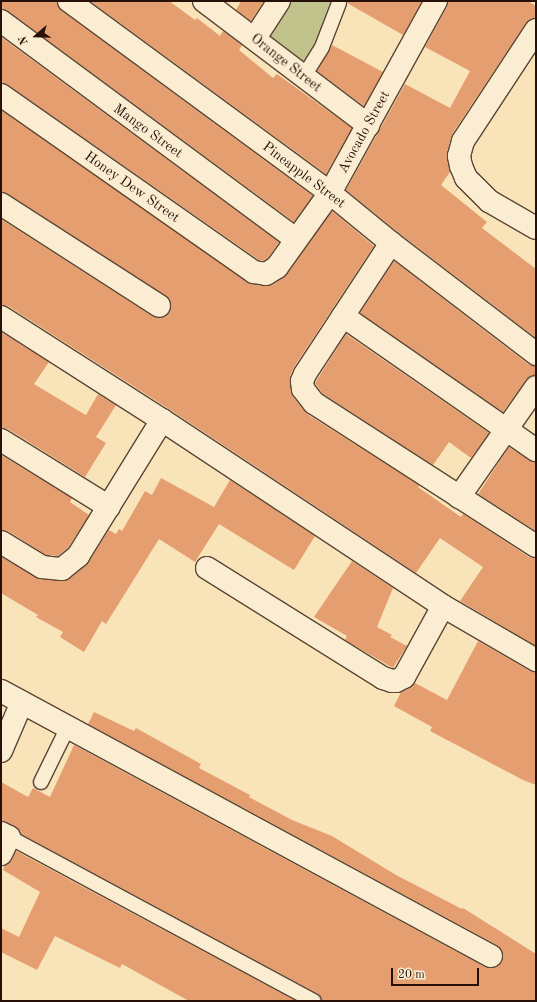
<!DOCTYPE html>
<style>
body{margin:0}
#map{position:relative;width:537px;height:1002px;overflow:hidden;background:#f9e4ba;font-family:"Old Standard TT",serif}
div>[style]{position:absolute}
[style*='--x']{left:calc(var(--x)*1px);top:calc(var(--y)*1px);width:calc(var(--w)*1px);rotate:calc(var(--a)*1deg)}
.green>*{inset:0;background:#c1c38d}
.building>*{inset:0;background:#e59e70}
.roads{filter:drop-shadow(1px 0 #5b4534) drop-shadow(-1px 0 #5b4534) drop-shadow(0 1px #5b4534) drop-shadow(0 -1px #5b4534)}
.service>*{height:14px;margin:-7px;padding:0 7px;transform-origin:7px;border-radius:7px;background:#fbedd2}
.minor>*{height:22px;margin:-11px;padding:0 11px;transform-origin:11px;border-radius:11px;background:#fbedd2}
span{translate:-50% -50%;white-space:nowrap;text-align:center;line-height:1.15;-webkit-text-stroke:3px #fbedd2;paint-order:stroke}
.street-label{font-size:14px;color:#261007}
.frame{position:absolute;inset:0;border:2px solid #261007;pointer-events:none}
.north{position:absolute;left:16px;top:16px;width:40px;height:40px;-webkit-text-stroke:3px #fbedd2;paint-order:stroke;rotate:250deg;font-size:11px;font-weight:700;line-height:16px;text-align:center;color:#261007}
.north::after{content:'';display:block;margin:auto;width:14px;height:18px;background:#261007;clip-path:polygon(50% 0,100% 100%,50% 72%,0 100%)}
.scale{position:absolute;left:391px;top:968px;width:88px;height:18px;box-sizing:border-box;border:2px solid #261007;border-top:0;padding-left:5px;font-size:12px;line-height:14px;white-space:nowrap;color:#261007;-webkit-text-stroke:3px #fbedd2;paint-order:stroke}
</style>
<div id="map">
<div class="green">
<i style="clip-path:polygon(282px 1px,329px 1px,343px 10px,298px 81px,251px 51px)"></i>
</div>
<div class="building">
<i style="clip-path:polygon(1px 1px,57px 1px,58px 6px,62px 11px,313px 196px,294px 222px,8px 11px,1px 9px)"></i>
<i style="clip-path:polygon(90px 1px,169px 1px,195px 20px,197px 18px,220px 36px,223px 31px,242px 45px,239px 50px,273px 78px,277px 74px,352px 128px,326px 174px)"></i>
<i style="clip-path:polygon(241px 1px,264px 1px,251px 21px,236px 10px)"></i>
<i style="clip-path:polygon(347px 1px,422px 1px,403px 35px,347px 3px)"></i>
<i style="clip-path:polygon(448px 1px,528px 1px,536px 6px,536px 18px,530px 19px,526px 23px,452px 134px,447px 153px,450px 172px,441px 185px,487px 222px,482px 228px,536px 269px,536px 338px,399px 233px,346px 190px,405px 84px,450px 108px,470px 71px,425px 47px,447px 7px)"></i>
<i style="clip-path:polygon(1px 37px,279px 242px,268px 258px,263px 261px,259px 260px,8px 85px,1px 83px)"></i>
<i style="clip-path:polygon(332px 45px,383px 72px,364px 106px,317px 71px)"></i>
<i style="clip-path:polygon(1px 110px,252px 284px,264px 286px,272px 285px,284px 277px,332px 211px,374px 246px,294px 367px,290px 376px,291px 391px,293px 397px,307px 414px,419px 485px,418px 487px,461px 517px,463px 514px,529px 557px,536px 558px,536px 646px,460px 601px,483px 567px,440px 538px,416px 573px,169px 409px,8px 306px,1px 305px,1px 219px,152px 316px,159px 318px,165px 317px,170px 312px,171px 306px,170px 300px,166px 296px,8px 194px,1px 192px)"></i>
<i style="clip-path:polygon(394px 261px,528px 364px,536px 366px,536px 375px,530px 376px,526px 380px,503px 412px,360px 313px)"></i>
<i style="clip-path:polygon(1px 332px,49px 362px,34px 384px,84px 414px,86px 415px,98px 394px,116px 405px,96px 437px,106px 443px,85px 477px,8px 429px,1px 428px)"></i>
<i style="clip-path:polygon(346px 334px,489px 433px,471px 458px,449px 442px,433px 465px,323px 394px,315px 383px)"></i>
<i style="clip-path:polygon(509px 447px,529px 460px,536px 462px,536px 531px,478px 494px)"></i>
<i style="clip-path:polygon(1px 455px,72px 498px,70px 502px,89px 515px,68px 548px,58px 556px,46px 555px,8px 531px,1px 530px)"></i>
<i style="clip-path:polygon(161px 478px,214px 507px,230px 480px,315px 536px,294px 570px,219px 524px,195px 562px,159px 539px,106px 624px,102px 621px,84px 652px,60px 637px,63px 632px,36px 617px,38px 615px,1px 593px,1px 557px,40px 579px,61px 581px,69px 579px,88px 563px,109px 530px,116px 534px,119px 529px,122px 531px,145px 491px,152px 495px)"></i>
<i style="clip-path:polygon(352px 561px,393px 588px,377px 627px,392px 635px,390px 637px,407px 646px,393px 668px,345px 640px,347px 636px,314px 617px)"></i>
<i style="clip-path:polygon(478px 641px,530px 671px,536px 672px,536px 785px,523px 780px,430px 731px,432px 727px,394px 706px,401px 692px,410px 688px,415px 683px,447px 700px)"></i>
<i style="clip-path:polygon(94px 712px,134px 731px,136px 728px,201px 764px,199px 768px,250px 795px,249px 797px,292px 820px,332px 836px,396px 875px,462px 909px,463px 908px,536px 954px,536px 1001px,322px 1001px,318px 994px,21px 834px,15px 826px,1px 821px,1px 782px,28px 797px,33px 788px,50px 797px,74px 745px,485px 967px,492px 968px,497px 967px,502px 962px,503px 955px,501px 949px,497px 945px,88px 724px)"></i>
<i style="clip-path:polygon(16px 851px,296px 1001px,189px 1001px,122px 964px,120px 968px,55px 936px,37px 970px,1px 952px,1px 928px,19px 937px,40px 892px,3px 870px,5px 865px,12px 860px)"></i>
</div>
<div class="roads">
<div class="service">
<i style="--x:304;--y:76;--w:34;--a:-58"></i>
<i style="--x:322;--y:47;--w:47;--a:-68.9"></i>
<i style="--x:41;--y:782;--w:61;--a:-63.9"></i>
<i style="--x:9;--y:837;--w:346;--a:28.3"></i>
</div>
<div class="minor">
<i style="--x:69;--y:1;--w:324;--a:36.3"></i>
<i style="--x:330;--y:193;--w:79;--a:39.3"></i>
<i style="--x:391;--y:243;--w:183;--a:37.4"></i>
<i style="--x:204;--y:1;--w:206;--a:37.1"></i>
<i style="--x:1;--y:21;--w:367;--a:36.5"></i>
<i style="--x:536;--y:30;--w:133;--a:123.3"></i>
<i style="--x:463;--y:141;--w:16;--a:105"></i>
<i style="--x:459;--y:156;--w:10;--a:79"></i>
<i style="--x:461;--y:166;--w:13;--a:67"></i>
<i style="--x:466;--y:178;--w:33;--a:45"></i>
<i style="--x:489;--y:201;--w:54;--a:29.9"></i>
<i style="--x:255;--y:38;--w:44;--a:-57"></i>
<i style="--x:1;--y:95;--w:309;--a:35"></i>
<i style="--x:254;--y:272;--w:12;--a:9"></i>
<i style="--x:266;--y:274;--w:13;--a:-32"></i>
<i style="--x:277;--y:267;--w:91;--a:-54.4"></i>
<i style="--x:330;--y:193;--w:219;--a:-61.1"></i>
<i style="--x:1;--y:204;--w:188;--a:32.8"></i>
<i style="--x:391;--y:243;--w:157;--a:123.3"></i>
<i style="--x:305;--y:374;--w:8;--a:113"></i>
<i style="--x:302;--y:381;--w:8;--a:83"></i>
<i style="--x:303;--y:389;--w:18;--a:52"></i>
<i style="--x:314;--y:403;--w:264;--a:32.8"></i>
<i style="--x:343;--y:316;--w:235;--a:34.8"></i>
<i style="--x:1;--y:317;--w:191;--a:32.6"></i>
<i style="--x:162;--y:420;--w:337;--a:33.5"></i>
<i style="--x:443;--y:606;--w:108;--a:30.1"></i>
<i style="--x:1;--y:440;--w:127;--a:31.8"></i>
<i style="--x:459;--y:497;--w:134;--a:-55"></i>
<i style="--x:1;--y:542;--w:48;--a:31.4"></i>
<i style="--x:42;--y:567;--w:20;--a:6"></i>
<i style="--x:62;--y:569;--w:21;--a:-39"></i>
<i style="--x:78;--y:556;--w:160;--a:-58.3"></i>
<i style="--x:207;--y:568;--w:208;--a:32"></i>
<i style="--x:383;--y:678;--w:9;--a:18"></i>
<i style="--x:392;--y:681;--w:4;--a:0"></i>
<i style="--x:396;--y:681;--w:9;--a:-27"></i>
<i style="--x:404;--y:677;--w:81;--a:-61.2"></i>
<i style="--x:1;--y:691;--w:557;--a:28.41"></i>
<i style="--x:1;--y:751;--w:53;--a:-66.8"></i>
<i style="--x:1;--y:833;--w:9;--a:27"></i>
<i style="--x:9;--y:837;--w:19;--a:115"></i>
</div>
</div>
<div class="street-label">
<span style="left:286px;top:63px;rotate:38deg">Orange Street</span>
<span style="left:148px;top:131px;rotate:36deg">Mango Street</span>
<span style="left:364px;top:132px;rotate:-61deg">Avocado Street</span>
<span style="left:304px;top:175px;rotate:37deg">Pineapple Street</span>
<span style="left:132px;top:187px;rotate:35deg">Honey Dew Street</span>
</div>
<div class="frame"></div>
<div class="north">N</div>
<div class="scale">20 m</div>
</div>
